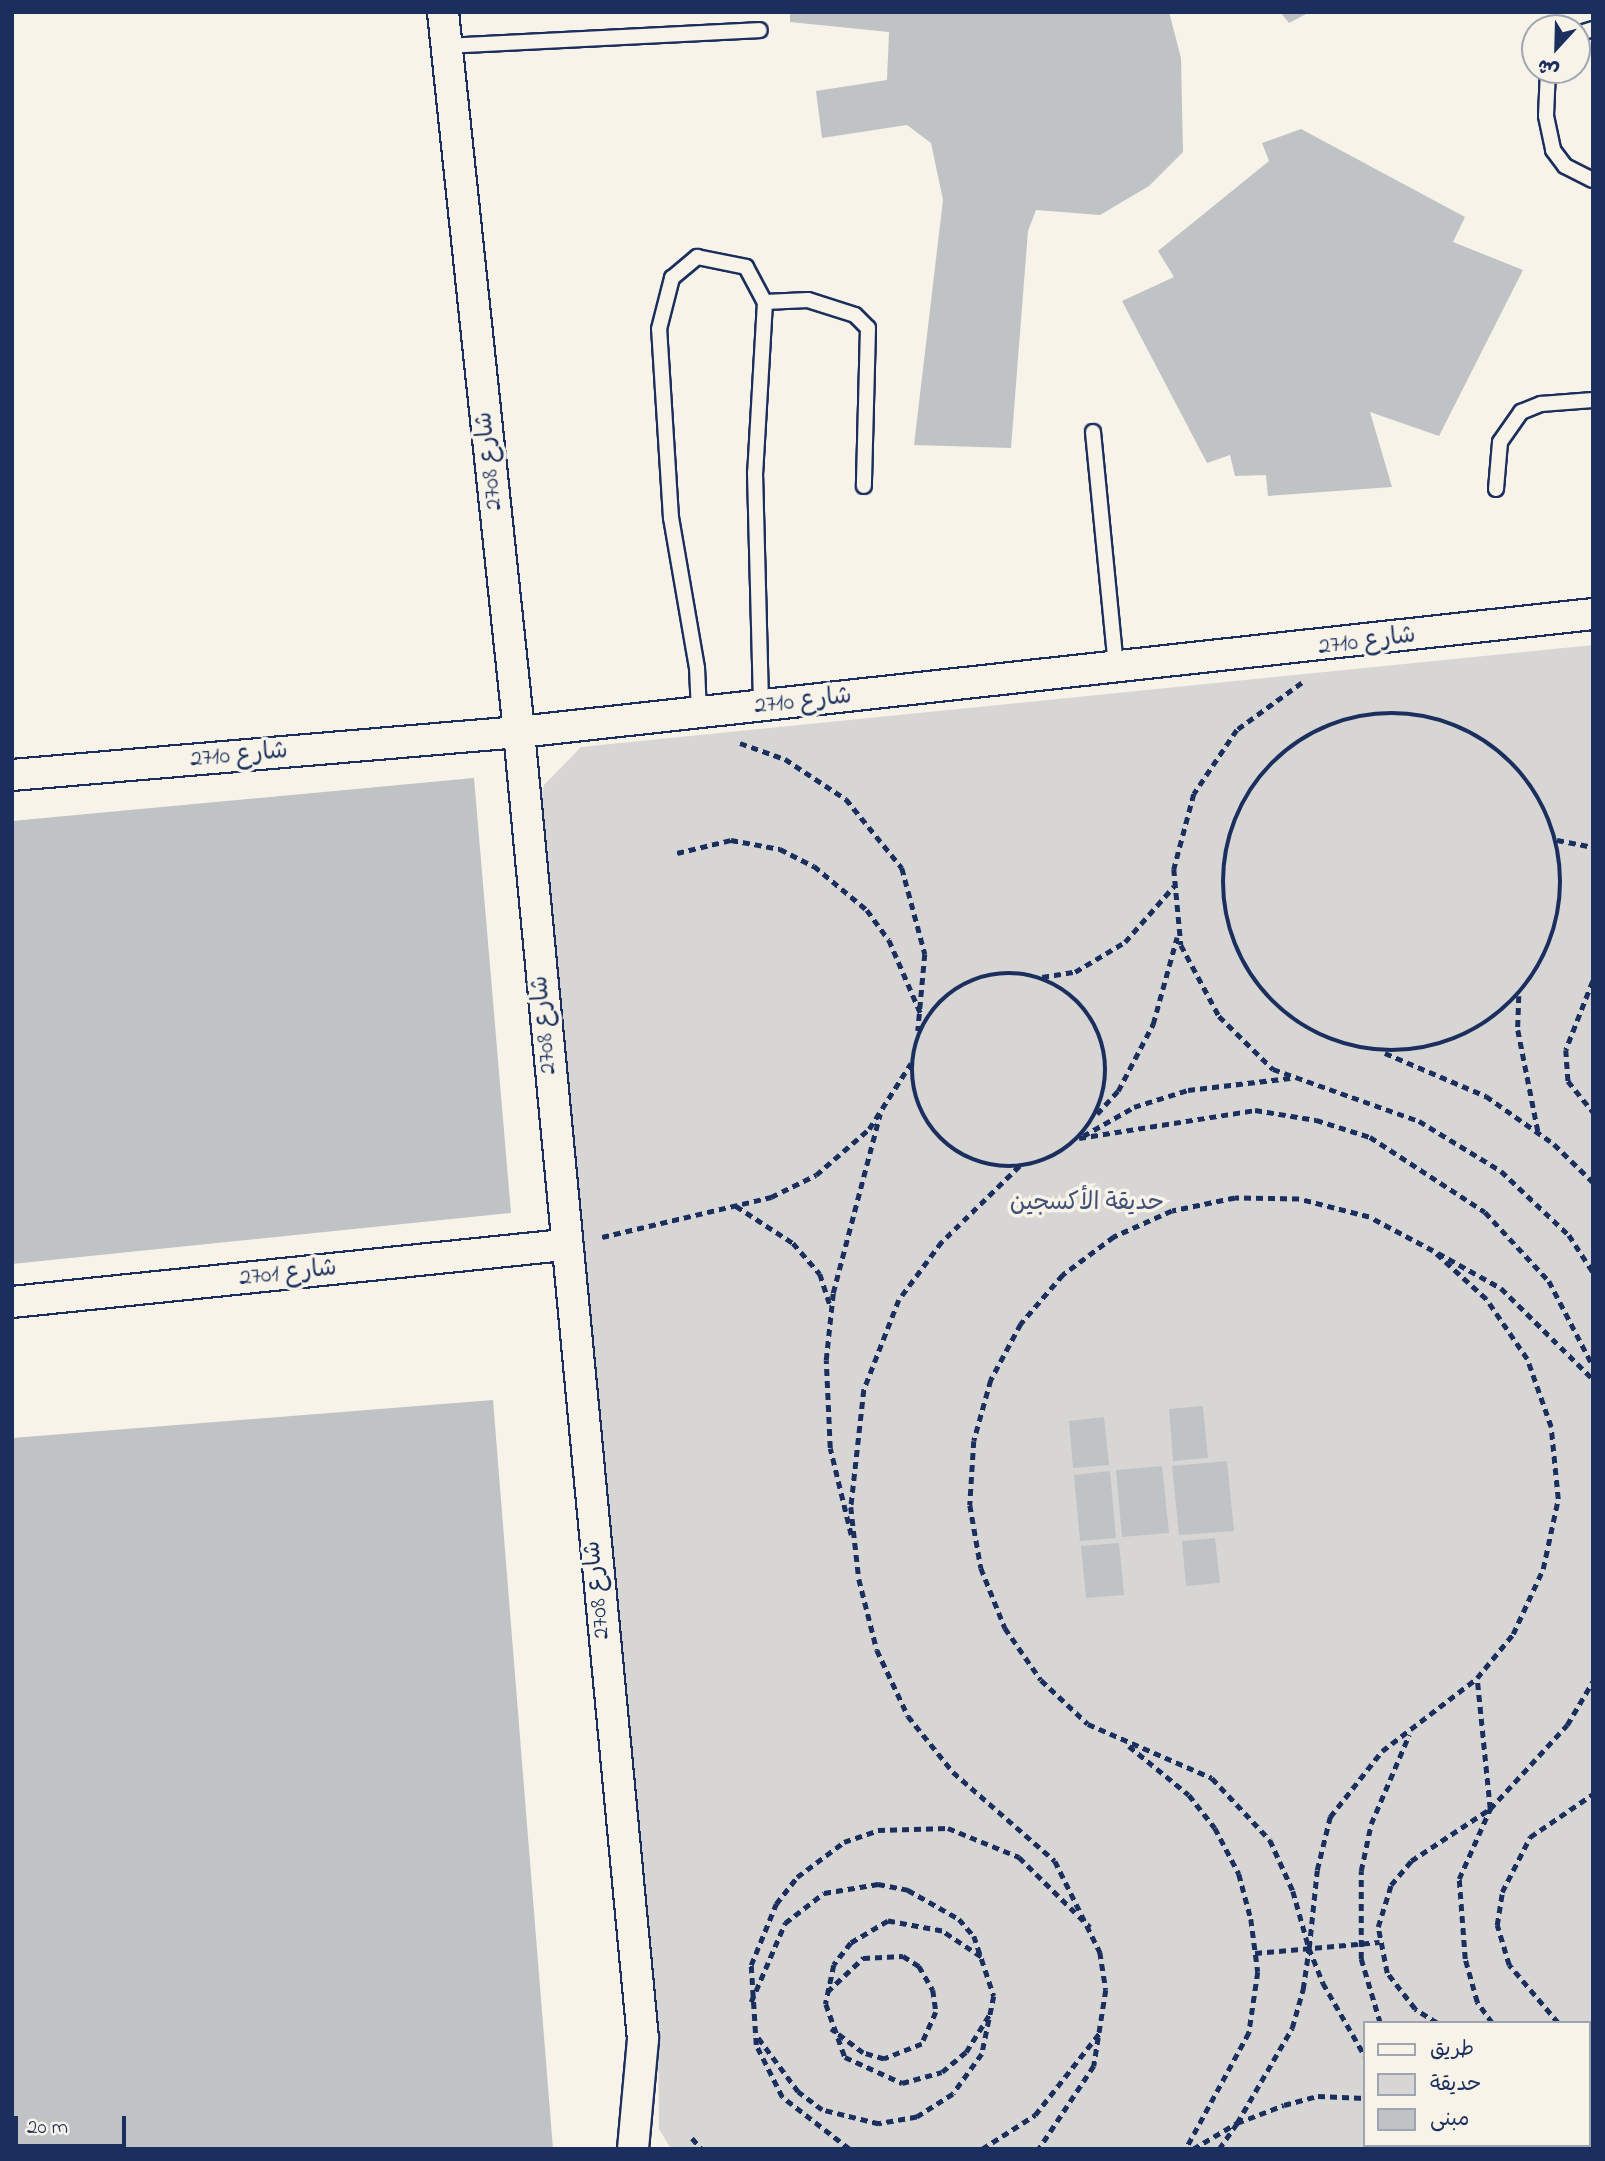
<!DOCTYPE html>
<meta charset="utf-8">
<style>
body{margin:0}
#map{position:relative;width:1605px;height:2161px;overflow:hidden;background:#f7f3e8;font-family:"Indie Flower","Playpen Sans Arabic",sans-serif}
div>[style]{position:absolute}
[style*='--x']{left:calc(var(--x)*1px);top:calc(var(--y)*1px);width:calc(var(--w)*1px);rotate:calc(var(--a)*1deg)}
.green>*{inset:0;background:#d7d6d4}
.building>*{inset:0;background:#c0c3c5}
.path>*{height:4.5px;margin-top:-2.25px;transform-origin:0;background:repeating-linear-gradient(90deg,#1b2f5e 0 7px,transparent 0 12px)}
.path>.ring{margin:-2.25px;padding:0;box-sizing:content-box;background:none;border:4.5px solid #1b2f5e;border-radius:50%}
.roads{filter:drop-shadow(2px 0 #1b2f5e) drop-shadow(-2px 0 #1b2f5e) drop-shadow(0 2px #1b2f5e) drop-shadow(0 -2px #1b2f5e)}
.lane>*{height:14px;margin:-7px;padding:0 7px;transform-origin:7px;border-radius:7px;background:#f7f3e8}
.street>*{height:30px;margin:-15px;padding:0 15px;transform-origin:15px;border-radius:15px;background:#f7f3e8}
span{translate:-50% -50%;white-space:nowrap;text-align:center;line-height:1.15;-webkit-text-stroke:7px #f7f3e8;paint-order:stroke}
.street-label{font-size:24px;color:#1b2f5e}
.park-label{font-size:24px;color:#415076}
.frame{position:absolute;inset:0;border:14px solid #1b2f5e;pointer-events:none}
.legend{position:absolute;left:1363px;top:2021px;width:228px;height:126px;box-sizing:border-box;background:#f7f3e8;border:2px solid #9fa5b1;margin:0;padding:9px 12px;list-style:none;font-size:21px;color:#1b2f5e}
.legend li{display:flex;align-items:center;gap:14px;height:35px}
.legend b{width:35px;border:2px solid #9fa5b1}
.north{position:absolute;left:1521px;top:14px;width:70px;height:70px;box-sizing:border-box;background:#f7f3e8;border:2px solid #9fa5b1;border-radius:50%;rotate:202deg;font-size:19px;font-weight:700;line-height:28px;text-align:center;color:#1b2f5e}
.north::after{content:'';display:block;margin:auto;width:24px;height:32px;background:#1b2f5e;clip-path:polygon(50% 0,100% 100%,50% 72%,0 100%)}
.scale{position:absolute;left:14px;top:2116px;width:112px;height:32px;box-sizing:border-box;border:4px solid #1b2f5e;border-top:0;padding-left:9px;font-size:21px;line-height:24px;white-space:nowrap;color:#1b2f5e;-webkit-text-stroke:5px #f7f3e8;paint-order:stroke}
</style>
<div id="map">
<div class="green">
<i style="clip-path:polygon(evenodd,1593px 645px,1593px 2149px,671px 2149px,659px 2129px,658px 2024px,538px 813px,544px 785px,581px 747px,1593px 645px,1365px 2023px,1589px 2023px,1589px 2145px,1365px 2145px,1365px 2023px)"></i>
</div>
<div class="building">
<i style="clip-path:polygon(790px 12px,1169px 12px,1181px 58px,1183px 152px,1149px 186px,1100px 215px,1036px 210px,1028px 231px,1011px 448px,914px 445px,943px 200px,931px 143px,907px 125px,822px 138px,816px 91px,887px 80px,889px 32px,790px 22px)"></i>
<i style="clip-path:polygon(1280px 12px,1310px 12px,1289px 23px)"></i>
<i style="clip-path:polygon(1301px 129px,1465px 217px,1453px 242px,1523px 270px,1439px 436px,1370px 412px,1392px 487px,1268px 496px,1266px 475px,1235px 476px,1230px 455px,1207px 463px,1122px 301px,1174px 277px,1158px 251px,1269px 161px,1262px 143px)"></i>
<i style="clip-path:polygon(474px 778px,511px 1213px,12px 1264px,12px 821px)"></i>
<i style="clip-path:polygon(493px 1400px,553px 2149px,12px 2149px,12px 1438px)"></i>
<i style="clip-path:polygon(1203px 1406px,1208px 1458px,1173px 1461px,1169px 1409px)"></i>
<i style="clip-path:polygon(1104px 1417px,1109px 1465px,1073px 1468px,1069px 1421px)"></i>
<i style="clip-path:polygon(1227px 1461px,1234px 1531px,1179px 1535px,1172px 1466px)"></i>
<i style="clip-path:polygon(1162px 1466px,1169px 1533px,1122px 1537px,1116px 1470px)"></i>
<i style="clip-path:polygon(1110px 1471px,1116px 1538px,1080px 1541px,1074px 1475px)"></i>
<i style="clip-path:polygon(1215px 1538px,1220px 1583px,1186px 1586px,1182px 1541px)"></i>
<i style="clip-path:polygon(1119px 1543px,1124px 1595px,1086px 1598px,1081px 1546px)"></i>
</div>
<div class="path">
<i style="--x:1302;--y:683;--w:80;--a:144.1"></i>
<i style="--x:1237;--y:730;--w:77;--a:123.9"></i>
<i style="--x:1194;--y:794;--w:78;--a:104.9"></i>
<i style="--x:1174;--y:869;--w:76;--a:84.7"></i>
<i style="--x:1181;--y:945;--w:81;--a:61.8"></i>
<i style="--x:1219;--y:1016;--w:76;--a:44.5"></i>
<i style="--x:1273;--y:1069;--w:155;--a:19.6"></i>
<i style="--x:1419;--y:1121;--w:96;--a:31.4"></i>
<i style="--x:1501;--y:1171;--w:93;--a:43.3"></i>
<i style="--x:1569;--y:1235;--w:44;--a:57"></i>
<i class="ring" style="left:1223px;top:713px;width:333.5px;height:333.5px"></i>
<i style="--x:740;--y:743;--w:48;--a:19.6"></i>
<i style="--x:785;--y:759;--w:73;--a:33.3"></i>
<i style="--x:846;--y:799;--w:89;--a:50.9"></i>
<i style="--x:902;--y:868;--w:89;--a:75"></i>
<i style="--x:925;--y:954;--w:77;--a:95.2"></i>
<i style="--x:1557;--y:840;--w:37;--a:11"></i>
<i style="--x:677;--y:853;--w:56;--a:-13.5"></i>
<i style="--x:731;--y:840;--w:50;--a:10.4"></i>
<i style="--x:780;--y:849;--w:38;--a:27"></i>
<i style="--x:814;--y:866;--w:69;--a:39.7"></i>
<i style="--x:867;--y:910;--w:37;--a:54"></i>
<i style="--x:889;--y:940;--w:81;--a:66.6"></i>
<i class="ring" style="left:912px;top:973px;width:189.5px;height:189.5px"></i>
<i style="--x:1042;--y:977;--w:33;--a:-9"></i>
<i style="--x:1075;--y:972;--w:58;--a:-31"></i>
<i style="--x:1125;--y:942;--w:74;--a:-48.8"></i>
<i style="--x:1593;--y:981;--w:74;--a:111.4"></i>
<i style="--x:1566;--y:1050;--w:31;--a:86"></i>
<i style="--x:1568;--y:1081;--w:40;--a:51"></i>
<i style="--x:1519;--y:996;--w:34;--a:92"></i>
<i style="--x:1518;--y:1030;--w:103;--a:78.8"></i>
<i style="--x:1385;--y:1053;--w:110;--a:23.1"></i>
<i style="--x:1486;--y:1096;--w:83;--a:35.2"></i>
<i style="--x:1554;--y:1144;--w:54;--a:44.3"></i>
<i style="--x:1097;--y:1114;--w:31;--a:-48"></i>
<i style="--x:1118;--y:1091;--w:76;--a:-62.4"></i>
<i style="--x:1153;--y:1024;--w:90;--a:-74.6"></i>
<i style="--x:1083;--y:1136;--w:59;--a:-29.6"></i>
<i style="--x:1134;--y:1107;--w:57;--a:-17.5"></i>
<i style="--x:1188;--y:1090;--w:103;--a:-6.7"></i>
<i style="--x:1079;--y:1138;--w:178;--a:-9"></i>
<i style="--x:1255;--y:1110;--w:62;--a:9.3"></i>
<i style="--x:1316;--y:1120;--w:57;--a:17.5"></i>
<i style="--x:1370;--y:1137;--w:137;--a:33.1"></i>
<i style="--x:1485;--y:1212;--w:94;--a:47.2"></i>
<i style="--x:1549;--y:1281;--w:96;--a:62.6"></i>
<i style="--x:1020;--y:1166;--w:109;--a:135.7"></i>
<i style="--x:942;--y:1242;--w:72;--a:126.6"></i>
<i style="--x:899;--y:1300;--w:97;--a:111.3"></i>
<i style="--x:864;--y:1390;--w:118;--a:96.3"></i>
<i style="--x:851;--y:1507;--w:72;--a:83.7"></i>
<i style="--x:859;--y:1579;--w:73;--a:75.8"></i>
<i style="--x:877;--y:1650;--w:73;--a:64.8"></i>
<i style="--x:908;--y:1716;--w:72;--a:51.2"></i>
<i style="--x:953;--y:1772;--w:135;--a:41.1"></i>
<i style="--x:1055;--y:1861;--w:102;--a:63.7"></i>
<i style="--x:1100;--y:1952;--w:38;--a:81"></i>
<i style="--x:1106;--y:1990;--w:77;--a:99"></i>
<i style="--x:1094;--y:2066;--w:100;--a:123.5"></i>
<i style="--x:736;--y:1206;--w:68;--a:33"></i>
<i style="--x:793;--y:1243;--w:41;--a:48.9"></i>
<i style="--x:820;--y:1274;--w:33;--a:72"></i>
<i style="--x:602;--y:1237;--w:174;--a:-13.3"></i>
<i style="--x:771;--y:1197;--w:50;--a:-26.1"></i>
<i style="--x:816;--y:1175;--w:70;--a:-41"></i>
<i style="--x:869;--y:1129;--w:78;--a:-57.5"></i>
<i style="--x:1438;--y:1253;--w:72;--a:29.1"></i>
<i style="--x:1501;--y:1288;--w:129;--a:44.7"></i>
<i style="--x:851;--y:1535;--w:89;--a:-103.6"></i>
<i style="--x:830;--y:1448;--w:88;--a:-92.6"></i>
<i style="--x:826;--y:1360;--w:67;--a:-84"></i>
<i style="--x:833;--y:1293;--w:185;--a:-75.3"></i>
<i style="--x:1129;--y:1746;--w:77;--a:39.2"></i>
<i style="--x:1189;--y:1795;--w:42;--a:51.8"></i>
<i style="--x:1215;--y:1828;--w:52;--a:62.4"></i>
<i style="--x:1239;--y:1874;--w:47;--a:75.1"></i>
<i style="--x:1251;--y:1919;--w:53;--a:82.5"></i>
<i style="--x:1258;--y:1972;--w:62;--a:98.4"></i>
<i style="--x:1249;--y:2033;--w:132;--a:118.5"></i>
<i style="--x:1255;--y:1953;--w:125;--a:-5"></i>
<i style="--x:981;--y:1957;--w:47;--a:-146.3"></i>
<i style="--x:942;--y:1931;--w:55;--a:-169.5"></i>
<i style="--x:888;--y:1921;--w:43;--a:149.3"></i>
<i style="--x:851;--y:1943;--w:28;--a:128"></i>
<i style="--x:834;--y:1965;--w:40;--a:102"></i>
<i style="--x:826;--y:2004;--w:56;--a:70.3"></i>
<i style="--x:845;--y:2057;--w:63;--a:24.5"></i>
<i style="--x:902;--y:2083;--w:41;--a:-15.4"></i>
<i style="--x:942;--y:2072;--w:31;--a:-40"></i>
<i style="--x:966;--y:2052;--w:47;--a:-58"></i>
<i style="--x:827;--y:1992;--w:50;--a:-43.4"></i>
<i style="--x:863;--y:1958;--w:40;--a:-2.9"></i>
<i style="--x:903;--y:1956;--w:19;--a:32"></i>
<i style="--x:919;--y:1966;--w:28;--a:60"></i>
<i style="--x:933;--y:1990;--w:22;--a:82"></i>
<i style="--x:936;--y:2012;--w:35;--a:114"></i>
<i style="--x:922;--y:2044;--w:41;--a:158.5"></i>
<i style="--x:884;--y:2059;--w:22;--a:-164"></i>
<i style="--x:863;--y:2053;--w:40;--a:-143"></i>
<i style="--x:751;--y:2002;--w:86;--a:-66.7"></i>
<i style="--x:785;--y:1923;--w:49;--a:-37.6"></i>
<i style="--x:824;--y:1893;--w:55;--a:-9.5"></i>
<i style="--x:878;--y:1884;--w:31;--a:11"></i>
<i style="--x:908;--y:1890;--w:59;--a:29.6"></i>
<i style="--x:959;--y:1919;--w:23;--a:49"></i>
<i style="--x:974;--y:1936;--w:63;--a:71.6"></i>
<i style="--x:994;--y:1996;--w:59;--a:101.7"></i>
<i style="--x:982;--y:2054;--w:49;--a:125.9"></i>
<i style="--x:953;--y:2094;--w:43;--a:147.4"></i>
<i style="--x:917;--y:2117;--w:39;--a:170"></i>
<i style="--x:879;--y:2124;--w:59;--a:-166.2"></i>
<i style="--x:822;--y:2110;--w:30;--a:-143"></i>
<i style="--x:798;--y:2092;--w:72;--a:-126.6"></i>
<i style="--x:1380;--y:2023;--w:67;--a:-106.5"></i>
<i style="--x:1361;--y:1959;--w:88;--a:-90"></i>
<i style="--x:1361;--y:1871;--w:48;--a:-78"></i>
<i style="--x:1371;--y:1824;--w:97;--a:-66.9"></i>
<i style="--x:1437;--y:2023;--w:26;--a:-148"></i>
<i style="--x:1415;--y:2009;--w:46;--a:-127.9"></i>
<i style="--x:1387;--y:1973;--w:47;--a:-101.1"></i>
<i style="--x:1378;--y:1927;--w:44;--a:-72.8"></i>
<i style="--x:1391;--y:1885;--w:31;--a:-50"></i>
<i style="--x:1411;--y:1861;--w:95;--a:-33.4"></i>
<i style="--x:1490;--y:1809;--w:132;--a:-95.7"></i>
<i style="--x:1492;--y:2023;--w:26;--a:-126"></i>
<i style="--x:1477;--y:2002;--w:45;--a:-105.6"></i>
<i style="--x:1465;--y:1959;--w:80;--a:-94.3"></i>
<i style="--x:1459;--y:1879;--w:77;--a:-66.1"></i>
<i style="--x:1490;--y:1809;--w:114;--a:-47.5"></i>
<i style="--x:1567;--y:1725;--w:51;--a:-59.4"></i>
<i style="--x:1558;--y:2023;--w:76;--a:-130.2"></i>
<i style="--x:1509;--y:1965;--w:42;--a:-106.7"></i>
<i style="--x:1497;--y:1925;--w:33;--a:-81"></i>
<i style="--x:1502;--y:1892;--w:62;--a:-63"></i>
<i style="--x:1530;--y:1837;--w:76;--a:-34.3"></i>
<i style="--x:1589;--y:2044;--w:4;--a:27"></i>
<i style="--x:1589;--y:2121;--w:6;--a:51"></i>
<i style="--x:692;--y:2138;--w:15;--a:48"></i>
<i style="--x:1449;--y:2145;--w:5;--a:53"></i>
<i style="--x:1501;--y:2145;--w:5;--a:53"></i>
<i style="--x:849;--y:2149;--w:85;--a:-142.2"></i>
<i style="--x:782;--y:2097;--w:58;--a:-116.6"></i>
<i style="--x:756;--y:2045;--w:80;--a:-93.6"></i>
<i style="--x:751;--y:1965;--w:66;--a:-67.7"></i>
<i style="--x:776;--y:1904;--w:34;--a:-52"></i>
<i style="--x:797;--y:1877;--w:59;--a:-36.7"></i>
<i style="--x:844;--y:1842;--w:36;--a:-19"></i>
<i style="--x:878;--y:1830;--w:70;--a:-1.6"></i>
<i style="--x:948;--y:1828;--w:77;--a:22.2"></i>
<i style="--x:1019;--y:1857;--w:100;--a:44.6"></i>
<i style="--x:982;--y:2149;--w:63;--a:-32.7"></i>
<i style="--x:1035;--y:2115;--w:107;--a:-51.8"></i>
<i style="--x:1193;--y:2149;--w:51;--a:-30.6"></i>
<i style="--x:1237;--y:2123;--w:110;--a:-59.9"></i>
<i style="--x:1292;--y:2028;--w:41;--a:-74.2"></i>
<i style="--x:1303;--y:1989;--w:41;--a:-81.7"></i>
<i style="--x:1309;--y:1948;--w:78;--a:-84.1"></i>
<i style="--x:1317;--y:1870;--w:55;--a:-76.2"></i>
<i style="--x:1330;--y:1817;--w:84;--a:-51.8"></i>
<i style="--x:1382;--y:1751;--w:120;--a:-37.5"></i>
<i style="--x:1477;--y:1678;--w:57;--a:-50.7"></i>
<i style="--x:1513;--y:1634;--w:72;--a:-65.2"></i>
<i style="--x:1543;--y:1569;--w:72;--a:-77.9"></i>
<i style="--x:1558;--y:1499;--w:72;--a:-95.6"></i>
<i style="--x:1551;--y:1427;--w:72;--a:-109.4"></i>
<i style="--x:1527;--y:1359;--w:73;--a:-124.3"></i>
<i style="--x:1486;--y:1299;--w:72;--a:-137.8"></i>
<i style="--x:1433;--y:1251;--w:72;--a:-152"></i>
<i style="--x:1369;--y:1217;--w:72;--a:-165.6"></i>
<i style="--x:1299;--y:1199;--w:64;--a:-179.1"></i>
<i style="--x:1235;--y:1198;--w:64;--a:168.3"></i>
<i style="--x:1172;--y:1211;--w:64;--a:155.9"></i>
<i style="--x:1114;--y:1237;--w:64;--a:143.3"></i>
<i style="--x:1063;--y:1275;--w:65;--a:130.6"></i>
<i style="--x:1021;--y:1324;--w:64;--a:118.2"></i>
<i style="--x:991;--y:1380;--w:63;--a:105.6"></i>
<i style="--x:974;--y:1441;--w:64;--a:93.6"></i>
<i style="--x:970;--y:1505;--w:64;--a:80.1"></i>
<i style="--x:981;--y:1568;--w:65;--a:68.2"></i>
<i style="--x:1005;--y:1628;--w:63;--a:55.3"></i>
<i style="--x:1041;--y:1680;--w:64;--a:43.1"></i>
<i style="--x:1088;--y:1724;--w:135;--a:23.5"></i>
<i style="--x:1212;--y:1778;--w:85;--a:46.9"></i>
<i style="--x:1270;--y:1840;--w:56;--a:65.7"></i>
<i style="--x:1293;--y:1891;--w:59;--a:74.3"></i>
<i style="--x:1309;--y:1948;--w:38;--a:68"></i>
<i style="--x:1323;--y:1983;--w:84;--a:60.1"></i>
<i style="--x:1219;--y:2149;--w:32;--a:-55"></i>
<i style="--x:1237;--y:2123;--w:50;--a:-21"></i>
<i style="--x:1284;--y:2105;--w:35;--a:-15"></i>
<i style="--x:1318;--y:2096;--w:47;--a:2.4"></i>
</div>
<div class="roads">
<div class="lane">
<i style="--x:1577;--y:34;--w:17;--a:-17"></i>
<i style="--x:447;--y:46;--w:313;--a:-2.9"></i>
<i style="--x:1548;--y:70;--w:46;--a:92.5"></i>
<i style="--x:1546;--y:116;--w:35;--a:78"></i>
<i style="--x:1553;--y:150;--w:20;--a:53"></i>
<i style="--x:1565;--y:166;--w:31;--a:27"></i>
<i style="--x:765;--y:302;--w:43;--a:-2.7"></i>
<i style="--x:808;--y:300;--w:49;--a:17.7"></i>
<i style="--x:855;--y:315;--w:18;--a:45"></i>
<i style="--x:868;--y:328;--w:158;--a:91.5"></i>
<i style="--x:1093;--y:432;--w:237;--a:84.4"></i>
<i style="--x:1496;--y:489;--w:47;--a:-85.1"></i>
<i style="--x:1500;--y:442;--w:37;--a:-55"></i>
<i style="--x:1521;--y:412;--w:22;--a:-22"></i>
<i style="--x:1541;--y:404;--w:52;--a:-4.4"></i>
<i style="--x:699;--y:713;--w:45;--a:-92.5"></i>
<i style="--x:697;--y:668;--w:152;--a:-99.8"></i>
<i style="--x:671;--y:518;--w:189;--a:-93.6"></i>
<i style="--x:659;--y:329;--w:53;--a:-75.7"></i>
<i style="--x:672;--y:278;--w:33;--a:-40"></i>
<i style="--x:697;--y:257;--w:50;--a:11.5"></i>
<i style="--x:746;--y:267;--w:40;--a:62"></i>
<i style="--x:765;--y:302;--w:171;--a:93.3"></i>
<i style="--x:755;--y:473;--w:233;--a:88.5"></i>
</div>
<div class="street">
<i style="--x:443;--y:12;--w:724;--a:83.97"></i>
<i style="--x:519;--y:732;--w:1313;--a:84.58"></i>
<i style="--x:643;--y:2039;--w:110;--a:95.2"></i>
<i style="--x:12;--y:775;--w:509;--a:-4.85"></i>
<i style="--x:519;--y:732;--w:1080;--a:-6.27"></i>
<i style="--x:12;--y:1302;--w:555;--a:-5.9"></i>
</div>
</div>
<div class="street-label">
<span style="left:490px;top:461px;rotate:-96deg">شارع 2708</span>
<span style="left:1367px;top:642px;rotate:-7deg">شارع 2710</span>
<span style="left:803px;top:702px;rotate:-6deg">شارع 2710</span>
<span style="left:239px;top:756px;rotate:-5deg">شارع 2710</span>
<span style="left:545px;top:1025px;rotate:-95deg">شارع 2708</span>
<span style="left:288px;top:1274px;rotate:-6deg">شارع 2701</span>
<span style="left:598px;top:1590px;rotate:-96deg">شارع 2708</span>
</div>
<div class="park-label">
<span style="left:1087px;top:1204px">حديقة الأكسجين</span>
</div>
<div class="frame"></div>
<ul class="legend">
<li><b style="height:9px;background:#f7f3e8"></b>طريق</li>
<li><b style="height:19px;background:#d7d6d4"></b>حديقة</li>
<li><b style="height:19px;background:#c0c3c5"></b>مبنى</li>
</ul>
<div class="north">ش</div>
<div class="scale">20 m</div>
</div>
